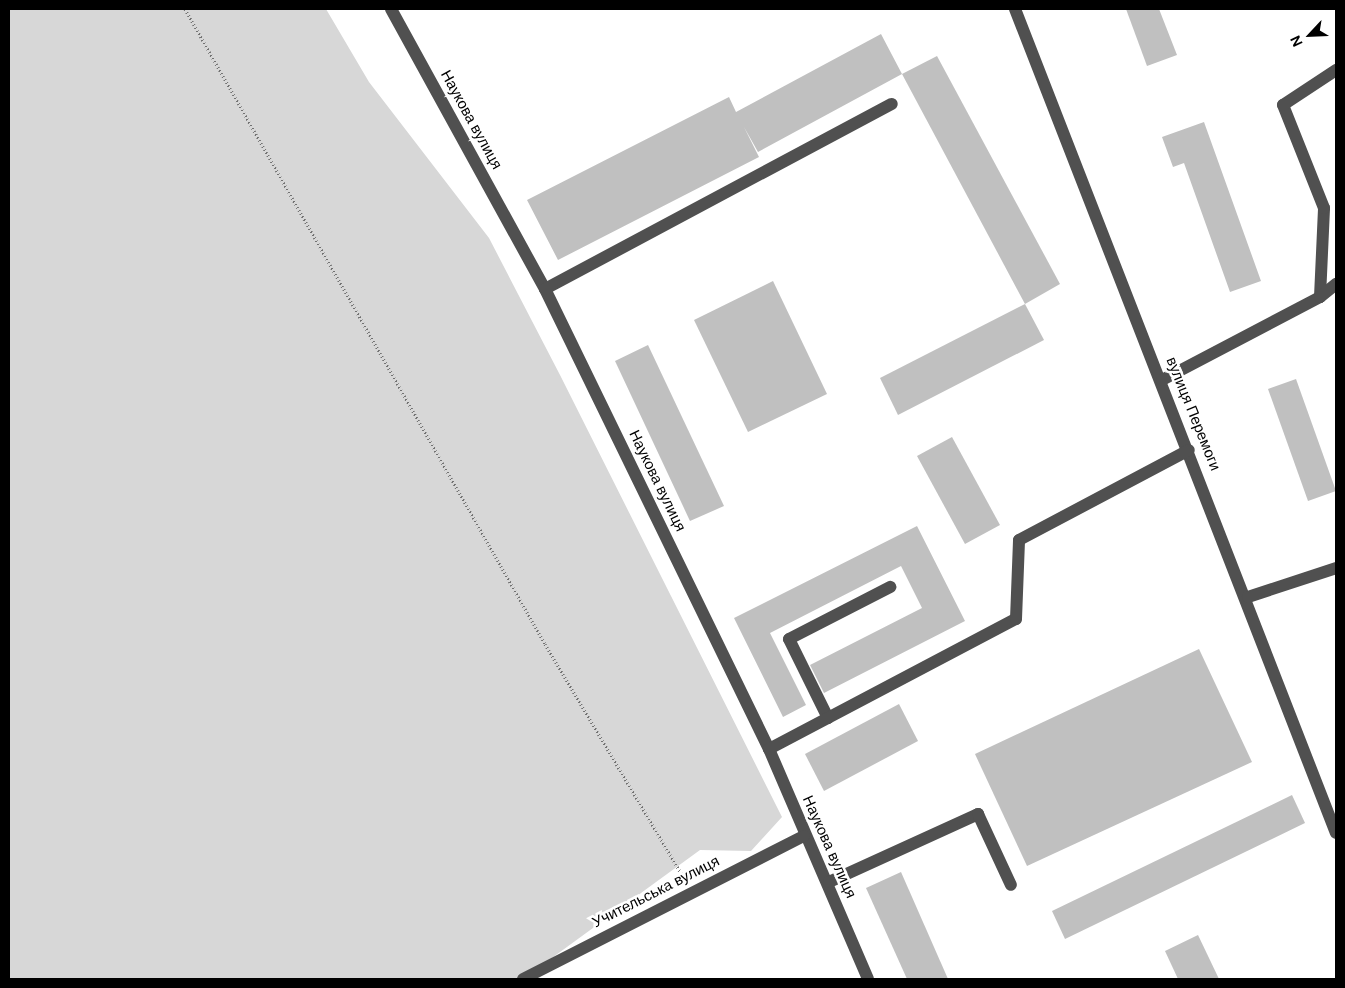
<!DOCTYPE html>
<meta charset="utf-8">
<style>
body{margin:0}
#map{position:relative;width:1345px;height:988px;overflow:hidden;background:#fff;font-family:"DM Sans",sans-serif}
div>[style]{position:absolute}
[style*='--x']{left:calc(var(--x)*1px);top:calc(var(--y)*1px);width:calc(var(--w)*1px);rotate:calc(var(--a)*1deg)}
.green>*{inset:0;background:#d7d7d7}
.building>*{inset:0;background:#c0c0c0}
.path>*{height:3px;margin-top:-1.5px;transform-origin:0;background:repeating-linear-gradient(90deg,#727272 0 1px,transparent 0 3.5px)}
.minor>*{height:12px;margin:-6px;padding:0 6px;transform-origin:6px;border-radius:6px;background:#505050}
span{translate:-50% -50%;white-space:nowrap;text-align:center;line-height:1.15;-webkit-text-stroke:5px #fff;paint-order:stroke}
.street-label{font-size:15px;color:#000}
.frame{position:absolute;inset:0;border:10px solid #000;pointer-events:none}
.north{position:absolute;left:1285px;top:10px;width:50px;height:50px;-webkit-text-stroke:4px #fff;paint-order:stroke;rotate:245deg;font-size:14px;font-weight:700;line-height:20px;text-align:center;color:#000}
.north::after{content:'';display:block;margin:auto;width:18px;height:22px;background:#000;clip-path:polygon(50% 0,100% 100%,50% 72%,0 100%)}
</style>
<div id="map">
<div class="green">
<i style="clip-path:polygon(9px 9px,326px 9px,369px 82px,489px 238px,560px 375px,782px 817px,751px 851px,700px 850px,523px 979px,9px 979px)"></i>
</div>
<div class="building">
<i style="clip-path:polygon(1126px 9px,1159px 9px,1177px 55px,1147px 66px)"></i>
<i style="clip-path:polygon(881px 34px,902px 74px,758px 152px,744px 127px,759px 157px,558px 260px,527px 200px,729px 97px,736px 112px)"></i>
<i style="clip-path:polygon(937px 56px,1060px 284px,1025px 304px,902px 74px)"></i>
<i style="clip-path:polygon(1204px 122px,1261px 281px,1230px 292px,1184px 163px,1173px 167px,1162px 137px)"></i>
<i style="clip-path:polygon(773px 281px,827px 394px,748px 432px,694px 320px)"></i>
<i style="clip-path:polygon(1025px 304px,1044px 340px,898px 415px,880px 378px)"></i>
<i style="clip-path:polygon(648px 345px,724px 506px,690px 521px,615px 361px)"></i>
<i style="clip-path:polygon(1296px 379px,1336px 491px,1308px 501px,1268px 389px)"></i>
<i style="clip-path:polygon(952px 437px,1000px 525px,965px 544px,917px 456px)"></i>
<i style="clip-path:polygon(917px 526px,965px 621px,824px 693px,810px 665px,922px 608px,901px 566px,770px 633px,806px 705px,783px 717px,734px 618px)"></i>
<i style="clip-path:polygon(1199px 649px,1252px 762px,1027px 866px,975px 754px)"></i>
<i style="clip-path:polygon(899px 704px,918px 741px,824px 791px,805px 754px)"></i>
<i style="clip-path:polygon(1292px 795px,1305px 823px,1065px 939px,1052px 911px)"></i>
<i style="clip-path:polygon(901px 872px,948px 979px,907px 979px,866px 888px)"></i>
<i style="clip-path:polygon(1198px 935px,1219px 979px,1178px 979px,1165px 951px)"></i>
</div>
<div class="path">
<i style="--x:185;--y:9;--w:730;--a:60.45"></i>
<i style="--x:545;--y:644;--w:272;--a:59.3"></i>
</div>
<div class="minor">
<i style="--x:391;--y:9;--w:320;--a:61.2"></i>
<i style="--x:545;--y:289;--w:512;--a:64.04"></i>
<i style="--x:769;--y:749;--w:250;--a:66.7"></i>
<i style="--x:1015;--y:9;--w:884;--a:68.72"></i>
<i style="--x:545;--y:289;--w:393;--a:-28.1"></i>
<i style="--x:1320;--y:297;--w:89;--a:-87.4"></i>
<i style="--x:1324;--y:208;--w:111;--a:-111.7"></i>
<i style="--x:1283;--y:105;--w:64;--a:-33.4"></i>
<i style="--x:1162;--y:380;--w:178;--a:-27.7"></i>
<i style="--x:1320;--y:297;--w:21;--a:-39"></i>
<i style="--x:1248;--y:597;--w:93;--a:-18.2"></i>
<i style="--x:828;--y:718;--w:88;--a:-116.3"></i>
<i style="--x:789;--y:639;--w:114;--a:-27.2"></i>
<i style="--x:769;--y:749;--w:279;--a:-27.8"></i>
<i style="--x:1016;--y:619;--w:79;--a:-87.8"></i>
<i style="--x:1019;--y:540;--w:192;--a:-27.9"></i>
<i style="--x:829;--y:882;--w:164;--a:-24.5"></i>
<i style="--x:978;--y:814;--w:78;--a:65.1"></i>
<i style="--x:523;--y:979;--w:315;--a:-27"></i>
</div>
<div class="street-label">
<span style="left:471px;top:120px;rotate:61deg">Наукова вулиця</span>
<span style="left:1193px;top:414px;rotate:68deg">вулиця Перемоги</span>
<span style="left:657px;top:481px;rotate:64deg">Наукова вулиця</span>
<span style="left:829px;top:847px;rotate:66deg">Наукова вулиця</span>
<span style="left:656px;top:892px;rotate:-27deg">Учительська вулиця</span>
</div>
<div class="frame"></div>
<div class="north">N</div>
</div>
